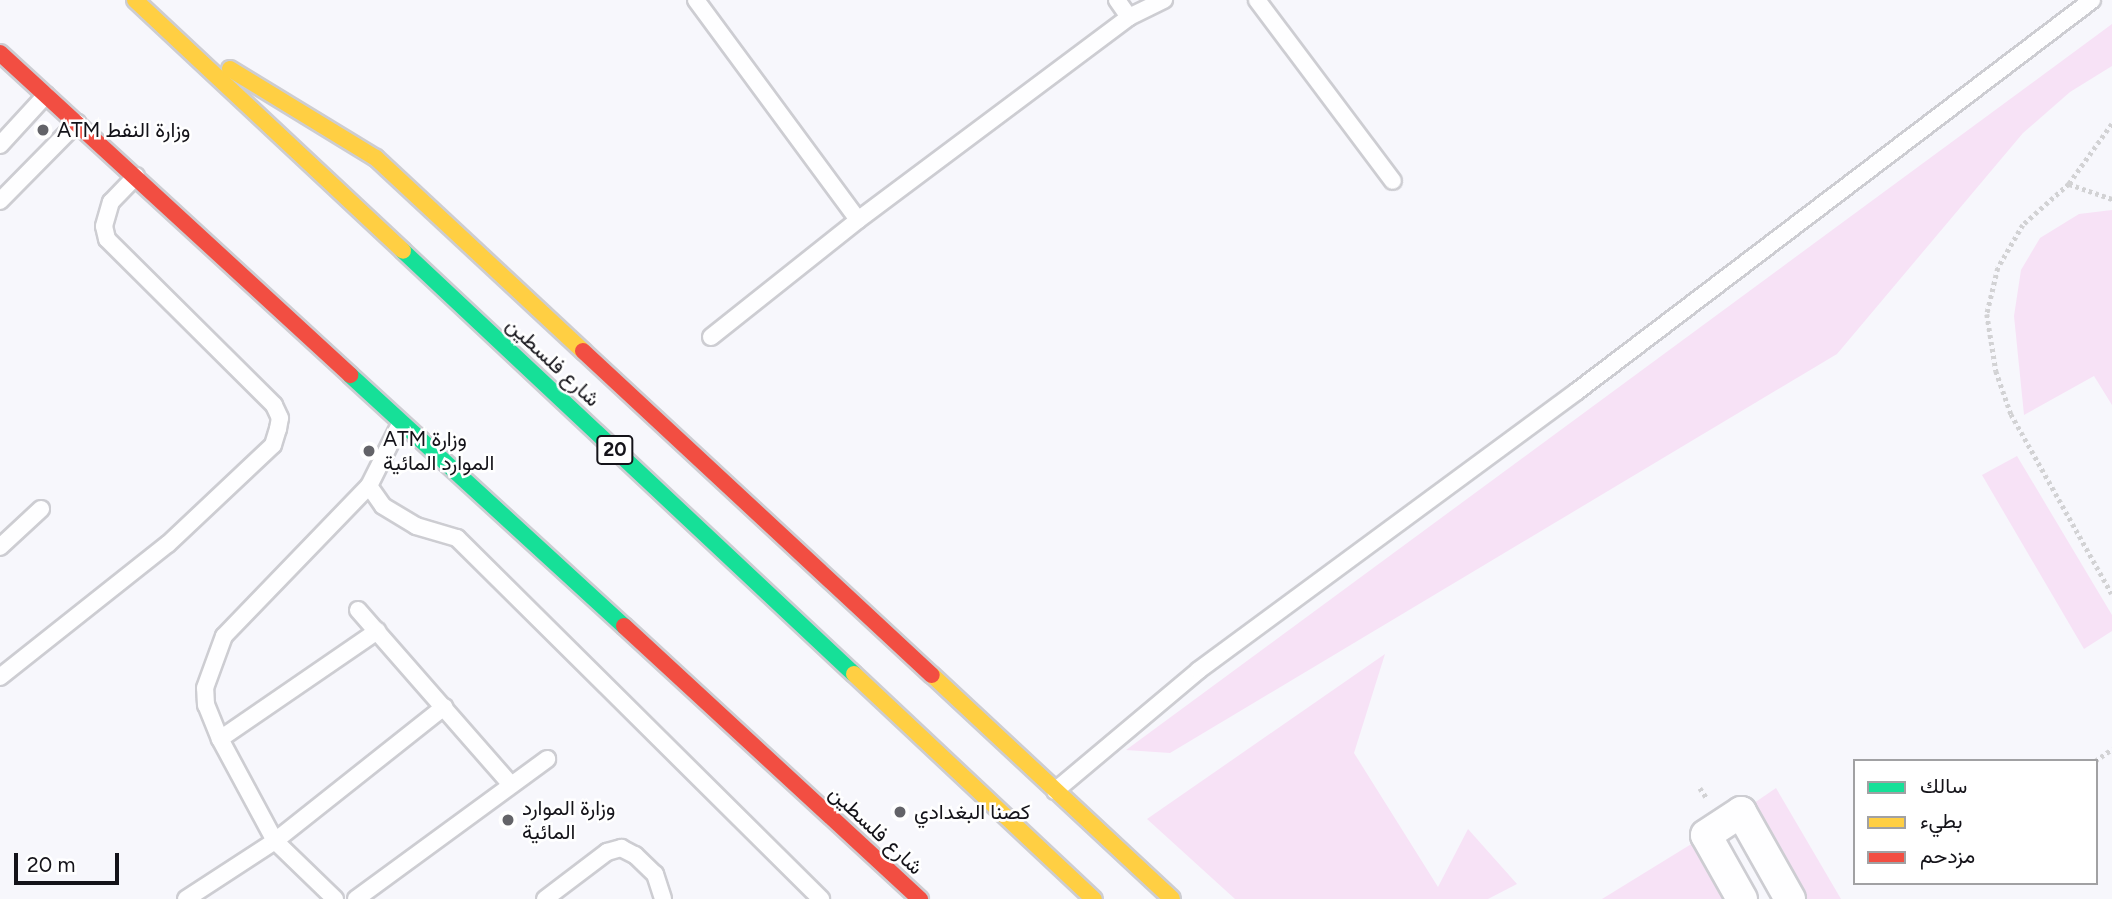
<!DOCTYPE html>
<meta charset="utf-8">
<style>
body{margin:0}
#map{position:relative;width:2112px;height:899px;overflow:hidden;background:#f7f7fc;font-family:Figtree,Vazirmatn,sans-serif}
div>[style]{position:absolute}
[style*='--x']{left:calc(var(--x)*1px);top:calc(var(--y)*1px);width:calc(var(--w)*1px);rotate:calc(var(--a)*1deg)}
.green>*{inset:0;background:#f7e2f6}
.path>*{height:4.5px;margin-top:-2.25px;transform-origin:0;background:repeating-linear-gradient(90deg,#d2d2d4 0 3.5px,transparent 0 7px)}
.roads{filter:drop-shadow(2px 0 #cdcdd2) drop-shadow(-2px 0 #cdcdd2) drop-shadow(0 2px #cdcdd2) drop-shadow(0 -2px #cdcdd2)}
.lane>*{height:16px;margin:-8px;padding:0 8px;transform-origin:8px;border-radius:8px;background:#fefeff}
.street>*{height:30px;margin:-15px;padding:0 15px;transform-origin:15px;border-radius:15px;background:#fefeff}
.fast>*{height:16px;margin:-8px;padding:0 8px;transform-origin:8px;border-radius:8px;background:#16e098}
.slow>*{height:16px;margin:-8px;padding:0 8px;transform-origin:8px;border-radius:8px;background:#ffcf43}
.jam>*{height:16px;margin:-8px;padding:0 8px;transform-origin:8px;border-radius:8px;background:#f24e42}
.dots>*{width:19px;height:19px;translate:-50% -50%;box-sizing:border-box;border:4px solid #fff;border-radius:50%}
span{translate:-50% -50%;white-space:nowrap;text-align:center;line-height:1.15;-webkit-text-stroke:5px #fff;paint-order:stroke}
.shield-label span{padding:2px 5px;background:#fff;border:2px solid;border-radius:5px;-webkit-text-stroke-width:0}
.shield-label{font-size:19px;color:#141319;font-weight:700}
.poi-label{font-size:21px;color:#141319}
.left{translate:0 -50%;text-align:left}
.street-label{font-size:21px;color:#141319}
.legend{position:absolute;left:1853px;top:759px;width:245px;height:126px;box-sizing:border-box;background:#fff;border:2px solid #a1a1a3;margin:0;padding:9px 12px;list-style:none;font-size:21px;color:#141319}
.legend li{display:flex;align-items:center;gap:14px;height:35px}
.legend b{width:35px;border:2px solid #a1a1a3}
.scale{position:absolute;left:14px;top:853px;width:105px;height:32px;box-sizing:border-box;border:4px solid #141319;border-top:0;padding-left:9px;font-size:21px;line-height:24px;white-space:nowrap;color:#141319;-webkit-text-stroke:5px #fff;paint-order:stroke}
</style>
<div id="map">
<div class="green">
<i style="clip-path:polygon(2112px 24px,2112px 66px,2070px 92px,2023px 133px,1837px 354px,1170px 753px,1126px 750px)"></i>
<i style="clip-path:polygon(2112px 210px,2112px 405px,2094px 376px,2024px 415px,2014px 316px,2021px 270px,2040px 238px,2079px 214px)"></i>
<i style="clip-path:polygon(2017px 456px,2112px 615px,2112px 631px,2084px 649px,1982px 475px)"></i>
<i style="clip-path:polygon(1385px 654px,1354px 753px,1438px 887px,1468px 829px,1517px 884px,1488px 899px,1235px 899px,1147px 819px)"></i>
<i style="clip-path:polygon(1776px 788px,1841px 899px,1790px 899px,1741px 812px)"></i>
<i style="clip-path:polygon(1706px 835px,1742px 899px,1602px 899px)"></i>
</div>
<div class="path">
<i style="--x:2112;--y:124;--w:74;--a:125.6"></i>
<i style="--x:2069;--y:184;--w:62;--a:138.3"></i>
<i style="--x:2023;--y:225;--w:50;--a:120.2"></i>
<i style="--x:1998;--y:268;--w:47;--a:103.4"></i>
<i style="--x:1987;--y:314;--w:58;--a:81"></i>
<i style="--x:1996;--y:371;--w:46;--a:70.8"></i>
<i style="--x:2011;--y:414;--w:206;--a:60.7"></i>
<i style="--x:2069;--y:184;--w:46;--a:19.2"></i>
<i style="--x:2095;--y:761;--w:21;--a:-35"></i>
<i style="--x:1700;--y:788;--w:11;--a:56"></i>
</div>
<div class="roads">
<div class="lane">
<i style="--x:696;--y:0;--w:273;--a:53.6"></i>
<i style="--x:1117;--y:0;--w:21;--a:55"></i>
<i style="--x:1257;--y:0;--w:226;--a:53.1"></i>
<i style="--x:0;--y:145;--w:68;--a:-47.4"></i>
<i style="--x:0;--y:201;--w:110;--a:-45.4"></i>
<i style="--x:711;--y:337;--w:188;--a:-38.5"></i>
<i style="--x:858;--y:220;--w:339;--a:-36.8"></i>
<i style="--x:1129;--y:17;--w:39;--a:-26"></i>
<i style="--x:401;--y:422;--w:72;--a:116.6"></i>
<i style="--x:369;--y:486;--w:24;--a:55"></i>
<i style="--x:383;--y:506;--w:39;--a:31"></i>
<i style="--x:416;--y:526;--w:43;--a:16.3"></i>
<i style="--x:457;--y:538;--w:513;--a:44.76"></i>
<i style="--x:0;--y:547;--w:56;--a:-42.8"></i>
<i style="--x:358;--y:610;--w:232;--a:48.8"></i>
<i style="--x:0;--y:677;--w:214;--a:-38.4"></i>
<i style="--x:168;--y:544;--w:144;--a:-43.3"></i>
<i style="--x:273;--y:445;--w:17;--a:-73"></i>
<i style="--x:278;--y:429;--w:11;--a:-80"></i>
<i style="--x:280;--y:418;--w:14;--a:-115"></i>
<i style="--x:274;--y:405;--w:235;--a:-135.2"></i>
<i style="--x:107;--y:239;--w:13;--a:-103"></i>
<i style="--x:104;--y:226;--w:25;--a:-74"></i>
<i style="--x:111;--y:202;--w:36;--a:-46"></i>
<i style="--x:220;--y:739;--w:191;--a:-34.5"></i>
<i style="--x:1055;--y:791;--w:188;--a:-40"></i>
<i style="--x:1199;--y:670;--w:468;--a:-36.4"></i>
<i style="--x:1576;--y:392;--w:648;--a:-37.22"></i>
<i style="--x:186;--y:899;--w:106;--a:-33.1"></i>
<i style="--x:275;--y:841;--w:116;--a:-118.3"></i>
<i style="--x:220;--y:739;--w:37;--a:-112"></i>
<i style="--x:206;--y:705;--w:17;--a:-93"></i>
<i style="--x:205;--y:688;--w:55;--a:-69.9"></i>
<i style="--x:224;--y:636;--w:209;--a:-46"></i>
<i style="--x:335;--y:899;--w:83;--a:-136"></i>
<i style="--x:275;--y:841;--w:216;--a:-38.4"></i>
<i style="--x:356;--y:899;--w:237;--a:-36.2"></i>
<i style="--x:545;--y:899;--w:78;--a:-37.2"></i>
<i style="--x:607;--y:852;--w:15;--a:-16"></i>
<i style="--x:621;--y:848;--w:16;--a:27"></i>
<i style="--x:635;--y:855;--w:28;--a:44"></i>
<i style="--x:655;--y:874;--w:26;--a:72"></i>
</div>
<div class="street">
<i style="--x:1742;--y:899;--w:73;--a:-119.4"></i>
<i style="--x:1706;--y:835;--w:42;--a:-33.3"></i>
<i style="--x:1741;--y:812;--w:100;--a:60.6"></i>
</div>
<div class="fast">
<i style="--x:403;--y:251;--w:618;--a:43.17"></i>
<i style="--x:350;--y:375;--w:372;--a:42.5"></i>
</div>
<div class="slow">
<i style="--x:135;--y:0;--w:367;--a:43.1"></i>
<i style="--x:230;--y:69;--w:171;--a:31.4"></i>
<i style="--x:376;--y:158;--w:283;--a:43"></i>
<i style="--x:854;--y:674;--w:329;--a:43.2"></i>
<i style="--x:932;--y:675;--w:328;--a:43"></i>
</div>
<div class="jam">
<i style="--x:0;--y:53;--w:476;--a:42.6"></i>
<i style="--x:583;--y:351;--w:476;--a:42.9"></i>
<i style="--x:624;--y:626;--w:403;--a:42.7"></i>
</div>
</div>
<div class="dots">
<i style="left:43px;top:130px;background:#636368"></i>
<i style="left:369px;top:451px;background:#636368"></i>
<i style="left:900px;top:812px;background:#636368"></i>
<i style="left:508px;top:820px;background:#636368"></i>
</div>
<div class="shield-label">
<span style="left:615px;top:450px">20</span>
</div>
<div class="poi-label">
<span class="left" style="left:57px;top:130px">ATM وزارة النفط</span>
<span class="left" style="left:383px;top:451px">ATM وزارة<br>الموارد المائية</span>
<span class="left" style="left:522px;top:820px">وزارة الموارد<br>المائية</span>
<span class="left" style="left:914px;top:812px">كصنا البغدادي</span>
</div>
<div class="street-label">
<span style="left:553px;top:362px;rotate:43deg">شارع فلسطين</span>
<span style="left:876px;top:830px;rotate:43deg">شارع فلسطين</span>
</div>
<ul class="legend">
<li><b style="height:9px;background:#16e098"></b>سالك</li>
<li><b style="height:9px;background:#ffcf43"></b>بطيء</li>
<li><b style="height:9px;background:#f24e42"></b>مزدحم</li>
</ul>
<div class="scale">20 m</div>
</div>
